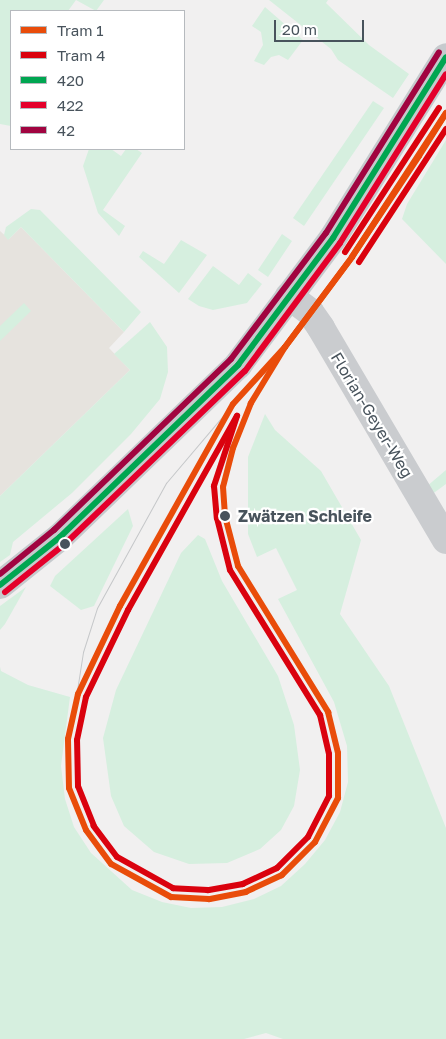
<!DOCTYPE html>
<meta charset="utf-8">
<style>
body{margin:0}
#map{position:relative;width:446px;height:1039px;overflow:hidden;background:#f1f0f0;font-family:"Golos Text",sans-serif}
div>[style]{position:absolute}
[style*='--x']{left:calc(var(--x)*1px);top:calc(var(--y)*1px);width:calc(var(--w)*1px);rotate:calc(var(--a)*1deg)}
.commercial>*{inset:0;background:#e6e3de}
.green>*{inset:0;background:#d6efdf}
.street>*{height:28px;margin:-14px;padding:0 14px;transform-origin:14px;border-radius:14px;background:#cacccf}
.primary>*{height:28px;margin:-14px;padding:0 14px;transform-origin:14px;border-radius:14px;background:#c6cacd}
.tram>*{height:1px;margin:-0.5px;padding:0 0.5px;transform-origin:0.5px;border-radius:0.5px;background:#c5c7c9}
.bus-1>*{height:6px;margin:-3px;padding:0 3px;transform-origin:3px;border-radius:3px;background:#00a651}
.bus-2>*{height:6px;margin:-3px;padding:0 3px;transform-origin:3px;border-radius:3px;background:#e4002b}
.bus-3>*{height:6px;margin:-3px;padding:0 3px;transform-origin:3px;border-radius:3px;background:#a10440}
.tram-1>*{height:6px;margin:-3px;padding:0 3px;transform-origin:3px;border-radius:3px;background:#e94c0a}
.tram-2>*{height:6px;margin:-3px;padding:0 3px;transform-origin:3px;border-radius:3px;background:#da020e}
.dots>*{width:14px;height:14px;translate:-50% -50%;box-sizing:border-box;border:2px solid #fff;border-radius:50%}
span{translate:-50% -50%;white-space:nowrap;text-align:center;line-height:1.15;-webkit-text-stroke:4.5px #fff;paint-order:stroke}
.street-label{font-size:16px;color:#48535c}
.stop-label{font-size:16px;color:#48535c;font-weight:700}
.left{translate:0 -50%;text-align:left}
.legend{position:absolute;left:10px;top:10px;width:175px;height:140px;box-sizing:border-box;background:#fff;border:1px solid #b6babe;margin:0;padding:6px 9px;list-style:none;font-size:15px;color:#48535c}
.legend li{display:flex;align-items:center;gap:10px;height:25px}
.legend b{width:25px;border:1px solid #b6babe}
.scale{position:absolute;left:274px;top:20px;width:90px;height:22px;box-sizing:border-box;border:2px solid #48535c;border-top:0;padding-left:6px;font-size:15px;line-height:18px;white-space:nowrap;color:#48535c;-webkit-text-stroke:4px #fff;paint-order:stroke}
</style>
<div id="map">
<div class="commercial">
<i style="clip-path:polygon(21px 227px,124px 332px,109px 348px,130px 370px,0 496px,0 231px,9px 239px)"></i>
</div>
<div class="green">
<i style="clip-path:polygon(0 0,104px 0,96px 11px,76px 0,68px 11px,11px 11px,11px 126px,0 124px)"></i>
<i style="clip-path:polygon(269px 0,328px 0,326px 3px,369px 45px,409px 74px,393px 98px,338px 60px,331px 49px)"></i>
<i style="clip-path:polygon(265px 7px,303px 40px,288px 60px,279px 55px,271px 57px,264px 65px,254px 61px,263px 45px,261px 32px,252px 26px)"></i>
<i style="clip-path:polygon(373px 101px,384px 108px,304px 226px,293px 218px)"></i>
<i style="clip-path:polygon(446px 140px,446px 264px,402px 219px,407px 204px)"></i>
<i style="clip-path:polygon(89px 149px,111px 149px,121px 156px,126px 149px,136px 149px,142px 153px,103px 210px,125px 226px,119px 236px,98px 213px,83px 166px)"></i>
<i style="clip-path:polygon(31px 209px,40px 210px,141px 312px,124px 332px,21px 227px,8px 240px,4px 235px,6px 227px)"></i>
<i style="clip-path:polygon(282px 234px,292px 241px,268px 277px,258px 270px)"></i>
<i style="clip-path:polygon(181px 240px,207px 255px,179px 293px,139px 257px,143px 251px,164px 264px)"></i>
<i style="clip-path:polygon(213px 266px,239px 285px,248px 273px,262px 284px,247px 303px,213px 310px,199px 306px,188px 299px)"></i>
<i style="clip-path:polygon(24px 303px,31px 311px,0 341px,0 326px)"></i>
<i style="clip-path:polygon(150px 322px,167px 347px,168px 372px,160px 399px,131px 434px,72px 493px,13px 542px,10px 555px,0 562px,0 496px,130px 370px,114px 354px)"></i>
<i style="clip-path:polygon(265px 414px,275px 430px,321px 471px,361px 540px,340px 614px,389px 686px,446px 828px,446px 1039px,283px 1039px,266px 1033px,244px 1039px,0 1039px,0 667px,1px 671px,28px 685px,70px 697px,61px 766px,65px 799px,74px 827px,91px 853px,132px 890px,162px 902px,191px 908px,222px 907px,254px 899px,281px 886px,305px 864px,325px 840px,340px 812px,348px 782px,347px 746px,334px 702px,278px 599px,297px 590px,276px 548px,257px 557px,248px 534px,248px 457px)"></i>
<i style="clip-path:polygon(446px 470px,446px 484px,431px 495px,426px 487px)"></i>
<i style="clip-path:polygon(128px 509px,133px 526px,94px 606px,81px 610px,50px 586px,55px 576px)"></i>
<i style="clip-path:polygon(198px 535px,205px 539px,222px 581px,278px 676px,294px 725px,300px 770px,294px 806px,281px 830px,260px 849px,227px 863px,189px 864px,154px 852px,124px 826px,111px 796px,103px 738px,116px 690px,181px 553px)"></i>
<i style="clip-path:polygon(26px 587px,5px 624px,0 630px,0 606px)"></i>
</div>
<div class="street">
<i style="--x:289;--y:296;--w:26;--a:37"></i>
<i style="--x:310;--y:312;--w:19;--a:55"></i>
<i style="--x:321;--y:328;--w:246;--a:59.5"></i>
</div>
<div class="primary">
<i style="--x:0;--y:585;--w:77;--a:-38.7"></i>
<i style="--x:60;--y:537;--w:248;--a:-44"></i>
<i style="--x:238;--y:365;--w:159;--a:-53.2"></i>
<i style="--x:333;--y:238;--w:213;--a:-58"></i>
</div>
<div class="tram">
<i style="--x:73;--y:716;--w:65;--a:-81.1"></i>
<i style="--x:83;--y:652;--w:46;--a:-72.3"></i>
<i style="--x:97;--y:608;--w:143;--a:-61.1"></i>
<i style="--x:166;--y:483;--w:104;--a:-49.7"></i>
</div>
<div class="bus-1">
<i style="--x:0;--y:585;--w:77;--a:-38.7"></i>
<i style="--x:60;--y:537;--w:248;--a:-44"></i>
<i style="--x:238;--y:365;--w:159;--a:-53.2"></i>
<i style="--x:333;--y:238;--w:213;--a:-58"></i>
</div>
<div class="bus-2">
<i style="--x:5;--y:592;--w:78;--a:-38.8"></i>
<i style="--x:66;--y:543;--w:248;--a:-43.9"></i>
<i style="--x:245;--y:371;--w:159;--a:-53.4"></i>
<i style="--x:340;--y:243;--w:199;--a:-57.9"></i>
</div>
<div class="bus-3">
<i style="--x:0;--y:574;--w:70;--a:-39.2"></i>
<i style="--x:54;--y:530;--w:246;--a:-44"></i>
<i style="--x:231;--y:359;--w:158;--a:-53"></i>
<i style="--x:326;--y:233;--w:213;--a:-58"></i>
</div>
<div class="tram-1">
<i style="--x:446;--y:113;--w:51;--a:122.1"></i>
<i style="--x:419;--y:156;--w:121;--a:123.6"></i>
<i style="--x:352;--y:257;--w:172;--a:-56.9"></i>
<i style="--x:285;--y:347;--w:66;--a:121.3"></i>
<i style="--x:251;--y:403;--w:48;--a:111.8"></i>
<i style="--x:233;--y:448;--w:40;--a:104.4"></i>
<i style="--x:223;--y:487;--w:29;--a:86"></i>
<i style="--x:225;--y:516;--w:52;--a:75.4"></i>
<i style="--x:238;--y:566;--w:172;--a:58.3"></i>
<i style="--x:328;--y:712;--w:42;--a:76.3"></i>
<i style="--x:338;--y:753;--w:45;--a:90"></i>
<i style="--x:338;--y:798;--w:50;--a:117.6"></i>
<i style="--x:315;--y:842;--w:47;--a:135"></i>
<i style="--x:282;--y:875;--w:40;--a:155"></i>
<i style="--x:246;--y:892;--w:38;--a:169"></i>
<i style="--x:209;--y:899;--w:38;--a:-177"></i>
<i style="--x:171;--y:897;--w:68;--a:-151.2"></i>
<i style="--x:111;--y:864;--w:42;--a:-126.3"></i>
<i style="--x:86;--y:830;--w:45;--a:-112"></i>
<i style="--x:69;--y:788;--w:49;--a:-91.2"></i>
<i style="--x:68;--y:739;--w:46;--a:-77.5"></i>
<i style="--x:78;--y:694;--w:98;--a:-64.5"></i>
<i style="--x:120;--y:606;--w:231;--a:-60.8"></i>
<i style="--x:233;--y:404;--w:77;--a:-47.6"></i>
<i style="--x:285;--y:347;--w:112;--a:-53.3"></i>
<i style="--x:285;--y:347;--w:112;--a:-53.3"></i>
</div>
<div class="tram-2">
<i style="--x:345;--y:252;--w:172;--a:-56.9"></i>
<i style="--x:359;--y:262;--w:159;--a:-56.8"></i>
<i style="--x:237;--y:416;--w:74;--a:108.2"></i>
<i style="--x:214;--y:486;--w:32;--a:85"></i>
<i style="--x:217;--y:518;--w:54;--a:76"></i>
<i style="--x:230;--y:570;--w:171;--a:58.2"></i>
<i style="--x:320;--y:715;--w:40;--a:77"></i>
<i style="--x:329;--y:754;--w:42;--a:90"></i>
<i style="--x:329;--y:796;--w:46;--a:117.1"></i>
<i style="--x:308;--y:837;--w:44;--a:135"></i>
<i style="--x:277;--y:868;--w:38;--a:155"></i>
<i style="--x:243;--y:884;--w:36;--a:170"></i>
<i style="--x:208;--y:890;--w:35;--a:-177"></i>
<i style="--x:173;--y:888;--w:64;--a:-151"></i>
<i style="--x:117;--y:857;--w:39;--a:-127"></i>
<i style="--x:94;--y:826;--w:43;--a:-111.8"></i>
<i style="--x:78;--y:786;--w:46;--a:-91.2"></i>
<i style="--x:77;--y:740;--w:44;--a:-78.2"></i>
<i style="--x:86;--y:697;--w:97;--a:-64.2"></i>
<i style="--x:128;--y:610;--w:223;--a:-60.7"></i>
</div>
<div class="dots">
<i style="left:225px;top:516px;background:#48535c"></i>
<i style="left:65px;top:544px;background:#48535c"></i>
</div>
<div class="street-label">
<span style="left:372px;top:415px;rotate:59deg">Florian-Geyer-Weg</span>
</div>
<div class="stop-label">
<span class="left" style="left:238px;top:516px">Zwätzen Schleife</span>
</div>
<ul class="legend">
<li><b style="height:6px;background:#e94c0a"></b>Tram 1</li>
<li><b style="height:6px;background:#da020e"></b>Tram 4</li>
<li><b style="height:6px;background:#00a651"></b>420</li>
<li><b style="height:6px;background:#e4002b"></b>422</li>
<li><b style="height:6px;background:#a10440"></b>42</li>
</ul>
<div class="scale">20 m</div>
</div>
